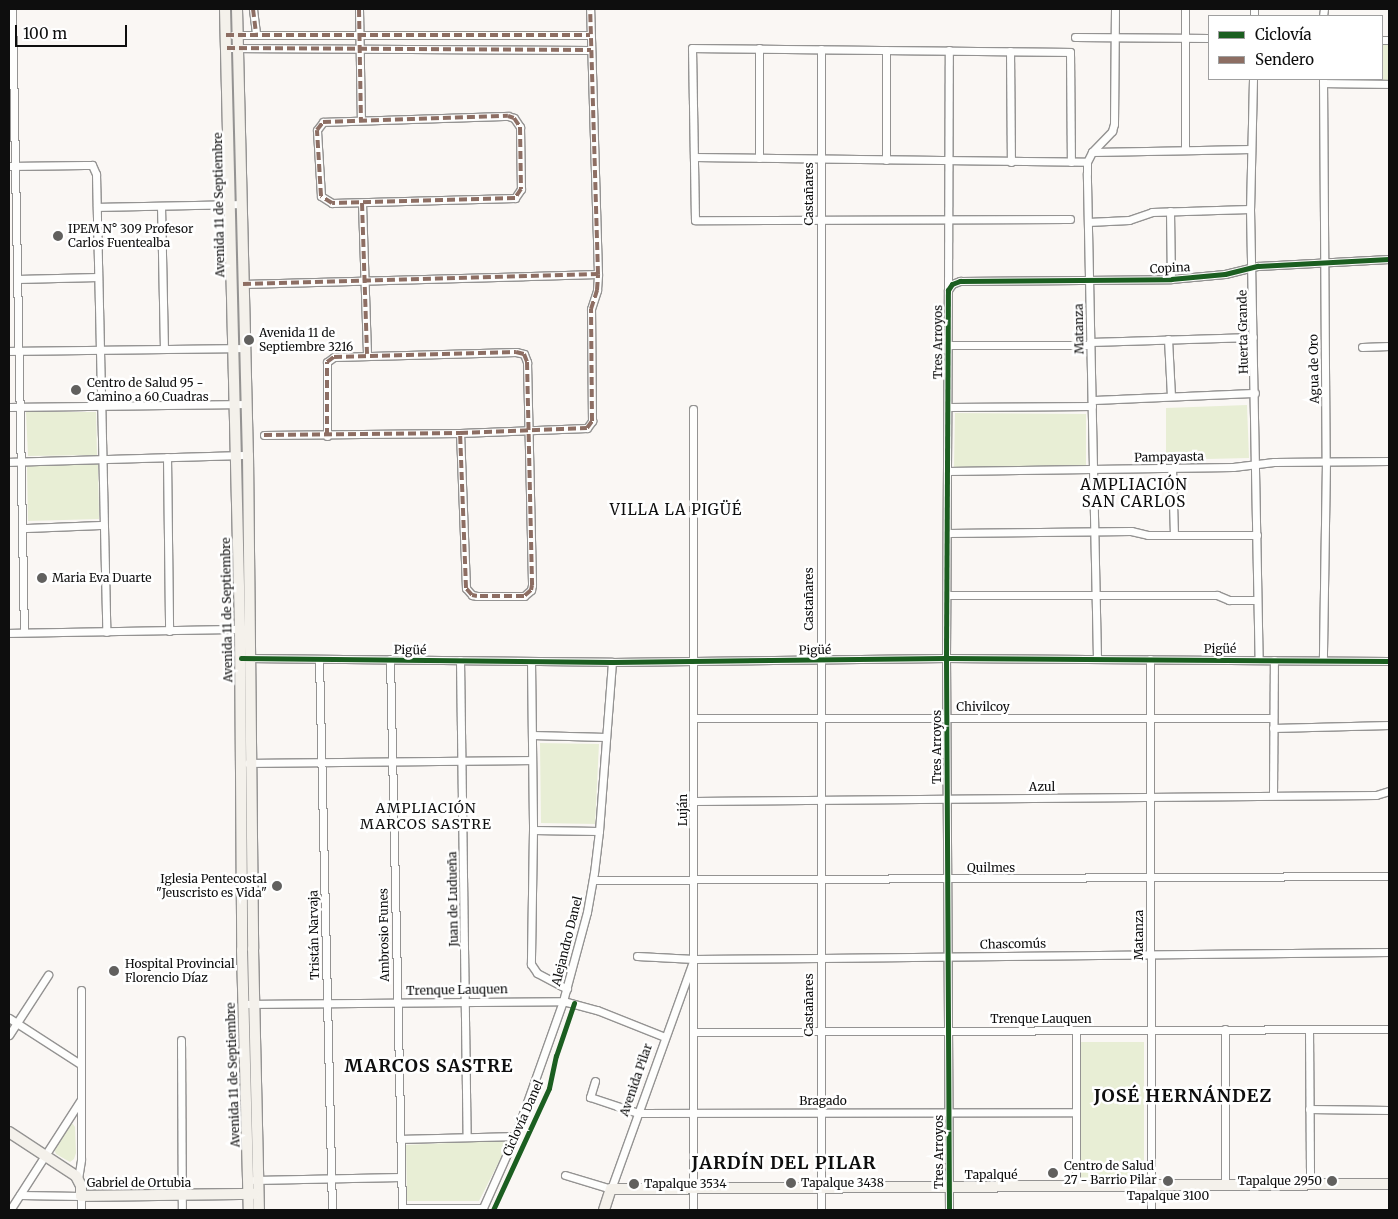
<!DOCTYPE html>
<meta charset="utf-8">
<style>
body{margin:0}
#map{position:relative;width:1398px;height:1219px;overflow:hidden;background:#faf7f4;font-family:Merriweather,serif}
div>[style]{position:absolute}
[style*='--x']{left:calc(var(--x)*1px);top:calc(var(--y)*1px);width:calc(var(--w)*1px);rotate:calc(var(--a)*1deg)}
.green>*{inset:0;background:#e8eed5}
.roads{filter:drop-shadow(1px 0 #949392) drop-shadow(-1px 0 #949392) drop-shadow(0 1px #949392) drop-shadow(0 -1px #949392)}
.minor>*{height:7px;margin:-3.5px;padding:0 3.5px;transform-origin:3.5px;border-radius:3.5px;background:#fefefd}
.secondary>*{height:10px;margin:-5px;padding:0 5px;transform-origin:5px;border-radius:5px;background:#f4f1eb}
.quiet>*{height:4px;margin-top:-2px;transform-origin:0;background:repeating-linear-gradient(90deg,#8d6e63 0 8px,transparent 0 12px)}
.cycleway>*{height:5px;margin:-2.5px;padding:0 2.5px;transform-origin:2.5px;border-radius:2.5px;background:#1b5e20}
.dots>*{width:14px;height:14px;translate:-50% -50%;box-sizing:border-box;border:2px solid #fff;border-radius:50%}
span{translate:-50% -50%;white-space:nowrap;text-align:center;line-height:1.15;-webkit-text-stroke:5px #fff;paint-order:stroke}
.street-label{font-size:12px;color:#0e0e0e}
.poi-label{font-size:12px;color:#0e0e0e}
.left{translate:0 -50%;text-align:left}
.right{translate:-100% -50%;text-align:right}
.neighbourhood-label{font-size:14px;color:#0e0e0e;letter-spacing:1px}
.quarter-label{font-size:15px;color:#0e0e0e;letter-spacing:1px}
.district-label{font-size:18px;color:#0e0e0e;font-weight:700;letter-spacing:1px}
.frame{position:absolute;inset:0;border:10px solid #0e0e0e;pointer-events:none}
.legend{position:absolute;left:1208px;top:15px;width:175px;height:65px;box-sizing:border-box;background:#fff;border:1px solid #9f9f9f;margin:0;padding:6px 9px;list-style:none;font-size:15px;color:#0e0e0e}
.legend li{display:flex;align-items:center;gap:10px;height:25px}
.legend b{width:25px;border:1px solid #9f9f9f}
.scale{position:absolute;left:15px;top:25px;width:112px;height:22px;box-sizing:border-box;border:2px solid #0e0e0e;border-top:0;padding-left:6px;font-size:15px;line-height:18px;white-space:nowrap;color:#0e0e0e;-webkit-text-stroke:4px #fff;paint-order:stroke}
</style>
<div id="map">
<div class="green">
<i style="clip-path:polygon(1382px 45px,1389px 45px,1389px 84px,1331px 83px,1331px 79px,1382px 79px)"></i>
<i style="clip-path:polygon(1247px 405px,1249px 458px,1166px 460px,1166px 408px)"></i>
<i style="clip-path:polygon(26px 412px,96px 412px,97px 455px,28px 456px)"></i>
<i style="clip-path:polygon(955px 413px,1086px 414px,1086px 468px,954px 467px)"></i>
<i style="clip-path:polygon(98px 463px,99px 519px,28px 521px,27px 466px)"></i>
<i style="clip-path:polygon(540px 743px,599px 744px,595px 824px,541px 823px)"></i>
<i style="clip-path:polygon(1080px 1042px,1144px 1042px,1144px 1187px,1080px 1187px)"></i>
<i style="clip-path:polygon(72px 1123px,75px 1127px,76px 1153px,74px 1159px,70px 1162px,56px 1154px,54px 1149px)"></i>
<i style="clip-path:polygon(510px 1140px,479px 1201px,407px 1201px,406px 1145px)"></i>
</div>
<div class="roads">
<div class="minor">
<i style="--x:12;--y:9;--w:623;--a:88.9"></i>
<i style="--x:253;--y:9;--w:25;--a:83"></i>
<i style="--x:359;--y:9;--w:110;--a:89"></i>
<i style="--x:1254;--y:16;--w:7;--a:-90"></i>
<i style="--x:1323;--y:16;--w:7;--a:-82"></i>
<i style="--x:233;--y:35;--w:357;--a:0"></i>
<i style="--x:1075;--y:37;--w:134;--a:0.4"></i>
<i style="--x:1382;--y:40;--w:7;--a:0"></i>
<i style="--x:227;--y:48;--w:364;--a:0.3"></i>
<i style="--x:821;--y:49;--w:1161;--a:90"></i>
<i style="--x:886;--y:50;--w:110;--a:90"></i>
<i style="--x:1010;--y:51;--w:111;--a:89.5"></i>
<i style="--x:1253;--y:79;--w:130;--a:91.3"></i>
<i style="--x:1250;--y:209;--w:450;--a:88.9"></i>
<i style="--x:1323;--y:79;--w:382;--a:89.6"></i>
<i style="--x:1326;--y:461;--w:199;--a:90.9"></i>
<i style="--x:1323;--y:83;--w:66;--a:0.9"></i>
<i style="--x:508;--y:116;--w:6;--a:18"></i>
<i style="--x:514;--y:118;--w:11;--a:56"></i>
<i style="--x:520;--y:127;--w:62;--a:89.1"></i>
<i style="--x:521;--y:189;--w:11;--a:124"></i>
<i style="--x:515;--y:198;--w:183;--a:178.4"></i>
<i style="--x:332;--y:203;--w:13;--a:-148"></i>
<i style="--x:321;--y:196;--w:66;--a:-93.5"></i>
<i style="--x:317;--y:130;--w:10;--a:-53"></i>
<i style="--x:323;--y:122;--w:185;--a:-1.9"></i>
<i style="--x:1185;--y:150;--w:141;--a:-90"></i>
<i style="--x:1092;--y:152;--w:159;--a:-1.1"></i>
<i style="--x:694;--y:157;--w:393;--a:0.7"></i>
<i style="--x:759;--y:158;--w:110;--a:-90"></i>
<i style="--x:9;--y:166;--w:76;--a:-0.8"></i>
<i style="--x:85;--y:165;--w:7;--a:0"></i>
<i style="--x:92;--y:165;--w:10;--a:66"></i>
<i style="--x:96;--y:174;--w:458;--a:88.7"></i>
<i style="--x:362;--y:203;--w:151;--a:88.1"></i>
<i style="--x:161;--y:206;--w:143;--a:88.8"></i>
<i style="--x:97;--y:207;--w:144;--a:-1.2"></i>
<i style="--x:1170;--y:211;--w:68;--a:89.2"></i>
<i style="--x:1070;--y:219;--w:375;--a:179.8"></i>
<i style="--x:695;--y:220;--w:172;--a:-91"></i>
<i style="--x:692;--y:48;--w:378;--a:0.6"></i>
<i style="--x:1070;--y:52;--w:110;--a:89.5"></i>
<i style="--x:1088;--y:222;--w:41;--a:-2.8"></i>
<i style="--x:1129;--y:220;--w:24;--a:-19"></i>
<i style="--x:1152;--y:212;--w:98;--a:-1.8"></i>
<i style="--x:17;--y:279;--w:81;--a:-1.4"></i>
<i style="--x:243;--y:284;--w:355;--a:-1.6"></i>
<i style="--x:598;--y:274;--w:265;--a:-91.7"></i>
<i style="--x:948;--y:290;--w:240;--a:-89.8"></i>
<i style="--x:1168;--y:339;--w:57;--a:87"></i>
<i style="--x:1090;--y:342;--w:163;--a:-1.8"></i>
<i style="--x:948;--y:345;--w:142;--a:0"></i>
<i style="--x:1362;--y:347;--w:27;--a:-2"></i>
<i style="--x:9;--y:351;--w:235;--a:-0.7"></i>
<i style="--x:1092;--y:400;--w:163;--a:-2.5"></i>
<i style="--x:9;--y:407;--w:237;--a:-0.7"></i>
<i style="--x:948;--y:407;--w:144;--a:-0.4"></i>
<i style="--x:264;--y:435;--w:196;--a:-0.6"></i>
<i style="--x:460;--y:433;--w:127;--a:-2.3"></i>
<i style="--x:587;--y:428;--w:9;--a:-54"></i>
<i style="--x:592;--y:421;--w:112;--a:-90.5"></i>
<i style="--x:591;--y:309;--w:20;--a:-72"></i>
<i style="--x:597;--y:290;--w:16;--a:-86"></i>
<i style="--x:327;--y:436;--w:74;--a:-90"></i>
<i style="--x:327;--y:362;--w:9;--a:-36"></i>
<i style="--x:334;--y:357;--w:182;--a:-1.6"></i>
<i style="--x:516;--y:352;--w:8;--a:14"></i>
<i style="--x:524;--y:354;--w:9;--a:69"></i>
<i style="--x:527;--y:362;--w:223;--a:88.7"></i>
<i style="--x:532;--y:585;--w:5;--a:101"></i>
<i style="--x:531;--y:590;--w:9;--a:139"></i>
<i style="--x:524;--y:596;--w:47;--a:180"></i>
<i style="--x:477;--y:596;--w:5;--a:-169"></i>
<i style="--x:472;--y:595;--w:9;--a:-131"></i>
<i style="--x:466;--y:588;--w:155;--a:-92.2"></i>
<i style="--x:167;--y:457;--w:174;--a:89.3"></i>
<i style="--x:9;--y:462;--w:239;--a:-1.7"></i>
<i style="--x:1172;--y:468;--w:67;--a:88.3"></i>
<i style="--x:948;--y:471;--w:285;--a:-0.8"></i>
<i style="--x:1233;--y:467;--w:41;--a:-7"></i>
<i style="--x:1274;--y:462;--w:115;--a:-0.5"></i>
<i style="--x:24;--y:528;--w:79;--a:-2.2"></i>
<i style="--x:948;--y:533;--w:183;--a:-0.6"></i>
<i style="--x:1131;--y:531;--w:17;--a:13"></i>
<i style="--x:1148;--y:535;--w:109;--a:0"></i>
<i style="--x:947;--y:595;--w:270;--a:0"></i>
<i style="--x:1217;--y:595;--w:13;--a:23"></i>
<i style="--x:1229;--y:600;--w:28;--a:0"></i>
<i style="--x:9;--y:633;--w:234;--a:-1"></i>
<i style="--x:247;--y:658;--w:365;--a:0.6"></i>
<i style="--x:612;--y:662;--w:334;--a:-0.7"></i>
<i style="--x:946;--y:658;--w:443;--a:0.4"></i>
<i style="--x:319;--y:659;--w:551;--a:88.65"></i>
<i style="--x:390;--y:659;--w:551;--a:88.75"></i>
<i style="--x:1097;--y:659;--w:486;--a:-91.2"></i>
<i style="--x:1087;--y:173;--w:11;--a:-90"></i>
<i style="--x:1087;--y:162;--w:11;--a:-63"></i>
<i style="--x:1092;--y:152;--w:29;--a:-46"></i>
<i style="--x:1112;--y:131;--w:7;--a:-74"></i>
<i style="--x:1114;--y:124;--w:115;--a:-89.5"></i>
<i style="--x:1150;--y:659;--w:551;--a:89.9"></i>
<i style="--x:460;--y:660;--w:477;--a:89.2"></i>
<i style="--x:531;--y:661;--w:169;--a:89.3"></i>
<i style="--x:533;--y:830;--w:134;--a:90.9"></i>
<i style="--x:531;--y:964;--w:11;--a:56"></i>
<i style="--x:537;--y:973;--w:34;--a:28"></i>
<i style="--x:693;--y:718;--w:580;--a:0"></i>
<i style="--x:1273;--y:728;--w:116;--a:-1.5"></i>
<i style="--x:532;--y:735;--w:74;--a:1.5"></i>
<i style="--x:248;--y:763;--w:284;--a:-0.6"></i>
<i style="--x:1273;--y:795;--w:135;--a:-89.6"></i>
<i style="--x:694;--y:801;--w:682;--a:-0.5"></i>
<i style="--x:1376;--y:795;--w:14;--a:-17"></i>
<i style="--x:533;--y:830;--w:66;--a:0.9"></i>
<i style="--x:593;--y:880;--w:796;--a:-0.29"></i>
<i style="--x:637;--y:956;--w:57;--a:3"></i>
<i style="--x:694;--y:959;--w:126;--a:-0.5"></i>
<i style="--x:820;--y:958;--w:569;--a:-0.6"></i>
<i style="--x:243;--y:1004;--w:320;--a:-0.5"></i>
<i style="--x:563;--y:1001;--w:35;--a:15"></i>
<i style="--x:597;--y:1010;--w:73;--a:21.7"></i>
<i style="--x:9;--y:1018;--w:85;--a:32.9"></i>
<i style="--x:1225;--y:1029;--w:157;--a:90"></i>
<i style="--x:1309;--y:1029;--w:156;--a:89.6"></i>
<i style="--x:1076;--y:1030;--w:157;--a:90"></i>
<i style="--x:693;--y:1032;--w:696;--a:-0.25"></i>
<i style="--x:9;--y:1035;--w:72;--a:-57"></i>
<i style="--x:181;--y:1040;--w:170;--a:89.7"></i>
<i style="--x:595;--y:1081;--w:17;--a:107"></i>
<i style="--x:590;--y:1097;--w:51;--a:18.4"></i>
<i style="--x:638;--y:1113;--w:438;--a:-0.1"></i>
<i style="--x:1309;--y:1109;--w:80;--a:0.7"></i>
<i style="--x:401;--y:1139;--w:114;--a:-1.5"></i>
<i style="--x:565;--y:1175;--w:48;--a:16.9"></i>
<i style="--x:611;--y:1189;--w:239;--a:-70.2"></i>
<i style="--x:78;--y:1179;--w:20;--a:-81"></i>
<i style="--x:81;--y:1159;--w:169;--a:-90"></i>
<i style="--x:254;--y:1180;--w:147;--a:-1.2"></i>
<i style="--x:20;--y:1195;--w:61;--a:0.9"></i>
<i style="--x:81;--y:1196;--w:14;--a:90"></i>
<i style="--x:402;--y:1208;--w:81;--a:0"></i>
<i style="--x:10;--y:1210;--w:130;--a:-57.3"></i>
<i style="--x:482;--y:1210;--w:81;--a:-66"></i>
<i style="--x:515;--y:1136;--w:143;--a:-70.4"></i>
<i style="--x:563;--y:1001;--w:92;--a:-74.9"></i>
<i style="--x:587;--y:912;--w:40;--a:-80"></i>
<i style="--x:594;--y:873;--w:42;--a:-83.2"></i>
<i style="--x:599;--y:831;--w:169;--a:-85.6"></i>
<i style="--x:693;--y:1210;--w:801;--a:-90"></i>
<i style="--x:949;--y:1210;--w:552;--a:-90.31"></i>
<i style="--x:946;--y:658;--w:368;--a:-89.7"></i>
<i style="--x:948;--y:290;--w:7;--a:-56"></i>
<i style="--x:952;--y:284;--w:9;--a:-21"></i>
<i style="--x:960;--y:281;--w:211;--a:-0.5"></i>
<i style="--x:1171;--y:279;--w:54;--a:-5.3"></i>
<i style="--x:1225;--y:274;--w:34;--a:-14"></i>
<i style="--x:1258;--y:266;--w:131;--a:-3.1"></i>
</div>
<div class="secondary">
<i style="--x:225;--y:9;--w:620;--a:88.61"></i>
<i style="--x:240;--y:629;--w:321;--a:89.6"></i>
<i style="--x:242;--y:950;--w:260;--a:88.5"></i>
<i style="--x:237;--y:9;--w:446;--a:88.6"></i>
<i style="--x:248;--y:455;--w:494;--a:89.4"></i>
<i style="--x:253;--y:949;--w:261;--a:88.7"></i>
<i style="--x:9;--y:1132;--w:80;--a:33.3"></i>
<i style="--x:76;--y:1176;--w:11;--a:63"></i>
<i style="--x:81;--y:1186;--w:10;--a:90"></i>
<i style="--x:81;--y:1196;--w:174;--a:-0.7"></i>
<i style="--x:604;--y:1210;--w:22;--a:-72"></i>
<i style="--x:611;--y:1189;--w:778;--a:-0.37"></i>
</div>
</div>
<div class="quiet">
<i style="--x:253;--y:9;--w:25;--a:83"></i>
<i style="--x:359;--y:9;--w:110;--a:89"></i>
<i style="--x:226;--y:35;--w:364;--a:0"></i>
<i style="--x:227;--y:48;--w:364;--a:0.3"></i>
<i style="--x:508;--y:116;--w:6;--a:18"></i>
<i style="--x:514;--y:118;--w:11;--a:56"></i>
<i style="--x:520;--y:127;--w:62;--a:89.1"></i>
<i style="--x:521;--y:189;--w:11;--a:124"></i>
<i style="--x:515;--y:198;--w:183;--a:178.4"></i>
<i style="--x:332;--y:203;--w:13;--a:-148"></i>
<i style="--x:321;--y:196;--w:66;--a:-93.5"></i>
<i style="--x:317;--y:130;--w:10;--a:-53"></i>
<i style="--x:323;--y:122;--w:185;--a:-1.9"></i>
<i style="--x:362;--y:203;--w:151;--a:88.1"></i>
<i style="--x:243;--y:284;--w:355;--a:-1.6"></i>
<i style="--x:598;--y:274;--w:265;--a:-91.7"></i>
<i style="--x:264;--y:435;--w:196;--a:-0.6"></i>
<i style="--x:460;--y:433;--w:127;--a:-2.3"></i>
<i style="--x:587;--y:428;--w:9;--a:-54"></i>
<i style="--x:592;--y:421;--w:112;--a:-90.5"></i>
<i style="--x:591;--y:309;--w:20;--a:-72"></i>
<i style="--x:597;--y:290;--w:16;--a:-86"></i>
<i style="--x:327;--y:436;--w:74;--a:-90"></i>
<i style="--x:327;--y:362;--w:9;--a:-36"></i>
<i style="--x:334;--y:357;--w:182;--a:-1.6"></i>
<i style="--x:516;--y:352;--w:8;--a:14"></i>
<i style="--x:524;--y:354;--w:9;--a:69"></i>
<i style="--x:527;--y:362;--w:223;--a:88.7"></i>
<i style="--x:532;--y:585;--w:5;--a:101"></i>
<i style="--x:531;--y:590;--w:9;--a:139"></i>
<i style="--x:524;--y:596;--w:47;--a:180"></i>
<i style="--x:477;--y:596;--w:5;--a:-169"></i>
<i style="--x:472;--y:595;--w:9;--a:-131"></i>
<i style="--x:466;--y:588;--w:155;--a:-92.2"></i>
</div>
<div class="cycleway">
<i style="--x:241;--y:658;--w:371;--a:0.6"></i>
<i style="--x:612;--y:662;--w:334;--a:-0.7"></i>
<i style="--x:946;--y:658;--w:443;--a:0.4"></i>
<i style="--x:493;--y:1210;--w:134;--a:-65.3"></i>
<i style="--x:549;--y:1088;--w:33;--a:-78"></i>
<i style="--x:556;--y:1056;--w:56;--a:-71.2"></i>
<i style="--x:949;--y:1210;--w:552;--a:-90.31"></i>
<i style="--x:946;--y:658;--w:368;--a:-89.7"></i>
<i style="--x:948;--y:290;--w:7;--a:-56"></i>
<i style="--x:952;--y:284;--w:9;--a:-21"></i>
<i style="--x:960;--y:281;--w:211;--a:-0.5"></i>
<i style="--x:1171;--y:279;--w:54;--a:-5.3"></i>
<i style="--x:1225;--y:274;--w:34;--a:-14"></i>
<i style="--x:1258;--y:266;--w:131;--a:-3.1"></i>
</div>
<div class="dots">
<i style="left:58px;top:236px;background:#61605e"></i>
<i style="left:249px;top:340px;background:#61605e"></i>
<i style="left:76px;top:390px;background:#61605e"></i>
<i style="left:42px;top:578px;background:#61605e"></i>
<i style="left:277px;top:886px;background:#61605e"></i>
<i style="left:114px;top:971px;background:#61605e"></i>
<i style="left:1053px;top:1173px;background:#61605e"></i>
<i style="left:1168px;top:1181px;background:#61605e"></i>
<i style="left:1332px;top:1181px;background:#61605e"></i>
<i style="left:791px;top:1183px;background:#61605e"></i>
<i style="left:634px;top:1184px;background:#61605e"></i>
</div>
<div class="street-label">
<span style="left:809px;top:194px;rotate:-90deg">Castañares</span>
<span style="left:219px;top:205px;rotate:-91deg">Avenida 11 de Septiembre</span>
<span style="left:1170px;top:268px;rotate:-3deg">Copina</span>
<span style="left:1079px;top:329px;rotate:-91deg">Matanza</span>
<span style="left:1243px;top:332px;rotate:-91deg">Huerta Grande</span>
<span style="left:938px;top:342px;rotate:-90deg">Tres Arroyos</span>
<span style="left:1314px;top:369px;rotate:-91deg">Agua de Oro</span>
<span style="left:1169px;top:457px;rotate:-1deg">Pampayasta</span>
<span style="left:809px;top:599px;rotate:-90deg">Castañares</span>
<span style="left:227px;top:610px;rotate:-91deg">Avenida 11 de Septiembre</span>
<span style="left:1220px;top:649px">Pigüé</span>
<span style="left:410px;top:650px;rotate:1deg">Pigüé</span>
<span style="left:815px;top:650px;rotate:-1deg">Pigüé</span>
<span style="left:983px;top:707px">Chivilcoy</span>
<span style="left:937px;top:747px;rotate:-90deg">Tres Arroyos</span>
<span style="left:1042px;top:787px">Azul</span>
<span style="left:683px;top:810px;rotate:-90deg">Luján</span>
<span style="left:991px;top:868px">Quilmes</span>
<span style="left:453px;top:899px;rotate:-91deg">Juan de Ludueña</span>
<span style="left:314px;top:935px;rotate:-91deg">Tristán Narvaja</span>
<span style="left:384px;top:935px;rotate:-91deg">Ambrosio Funes</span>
<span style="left:1139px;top:935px;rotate:-90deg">Matanza</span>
<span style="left:567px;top:941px;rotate:-76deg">Alejandro Danel</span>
<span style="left:1013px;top:944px;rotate:-1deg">Chascomús</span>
<span style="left:457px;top:990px;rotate:-1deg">Trenque Lauquen</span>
<span style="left:809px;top:1005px;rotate:-90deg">Castañares</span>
<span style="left:1041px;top:1019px">Trenque Lauquen</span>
<span style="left:233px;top:1075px;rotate:-92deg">Avenida 11 de Septiembre</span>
<span style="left:636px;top:1080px;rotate:-71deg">Avenida Pilar</span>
<span style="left:823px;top:1101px">Bragado</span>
<span style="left:523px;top:1118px;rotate:-66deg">Ciclovía Danel</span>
<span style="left:939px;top:1152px;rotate:-90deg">Tres Arroyos</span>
<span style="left:991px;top:1175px">Tapalqué</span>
<span style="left:139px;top:1183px">Gabriel de Ortubia</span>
</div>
<div class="poi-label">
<span class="left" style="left:68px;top:236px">IPEM N° 309 Profesor<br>Carlos Fuentealba</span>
<span class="left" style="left:259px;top:340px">Avenida 11 de<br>Septiembre 3216</span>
<span class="left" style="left:87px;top:390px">Centro de Salud 95 -<br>Camino a 60 Cuadras</span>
<span class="left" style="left:52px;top:578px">Maria Eva Duarte</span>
<span class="right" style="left:267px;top:886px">Iglesia Pentecostal<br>"Jeuscristo es Vida"</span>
<span class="left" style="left:125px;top:971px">Hospital Provincial<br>Florencio Díaz</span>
<span class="left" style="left:1064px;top:1173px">Centro de Salud<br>27 - Barrio Pilar</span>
<span class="right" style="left:1322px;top:1181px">Tapalque 2950</span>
<span class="left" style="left:801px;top:1183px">Tapalque 3438</span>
<span class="left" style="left:644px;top:1184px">Tapalque 3534</span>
<span style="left:1168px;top:1196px">Tapalque 3100</span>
</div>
<div class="neighbourhood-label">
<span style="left:426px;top:816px">AMPLIACIÓN<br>MARCOS SASTRE</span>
</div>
<div class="quarter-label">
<span style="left:1134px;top:493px">AMPLIACIÓN<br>SAN CARLOS</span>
<span style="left:676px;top:510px">VILLA LA PIGÜÉ</span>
</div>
<div class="district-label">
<span style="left:429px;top:1066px">MARCOS SASTRE</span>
<span style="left:1183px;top:1096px">JOSÉ HERNÁNDEZ</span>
<span style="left:784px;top:1163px">JARDÍN DEL PILAR</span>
</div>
<div class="frame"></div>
<ul class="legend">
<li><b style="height:6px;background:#1b5e20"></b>Ciclovía</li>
<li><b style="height:6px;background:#8d6e63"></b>Sendero</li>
</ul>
<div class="scale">100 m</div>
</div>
